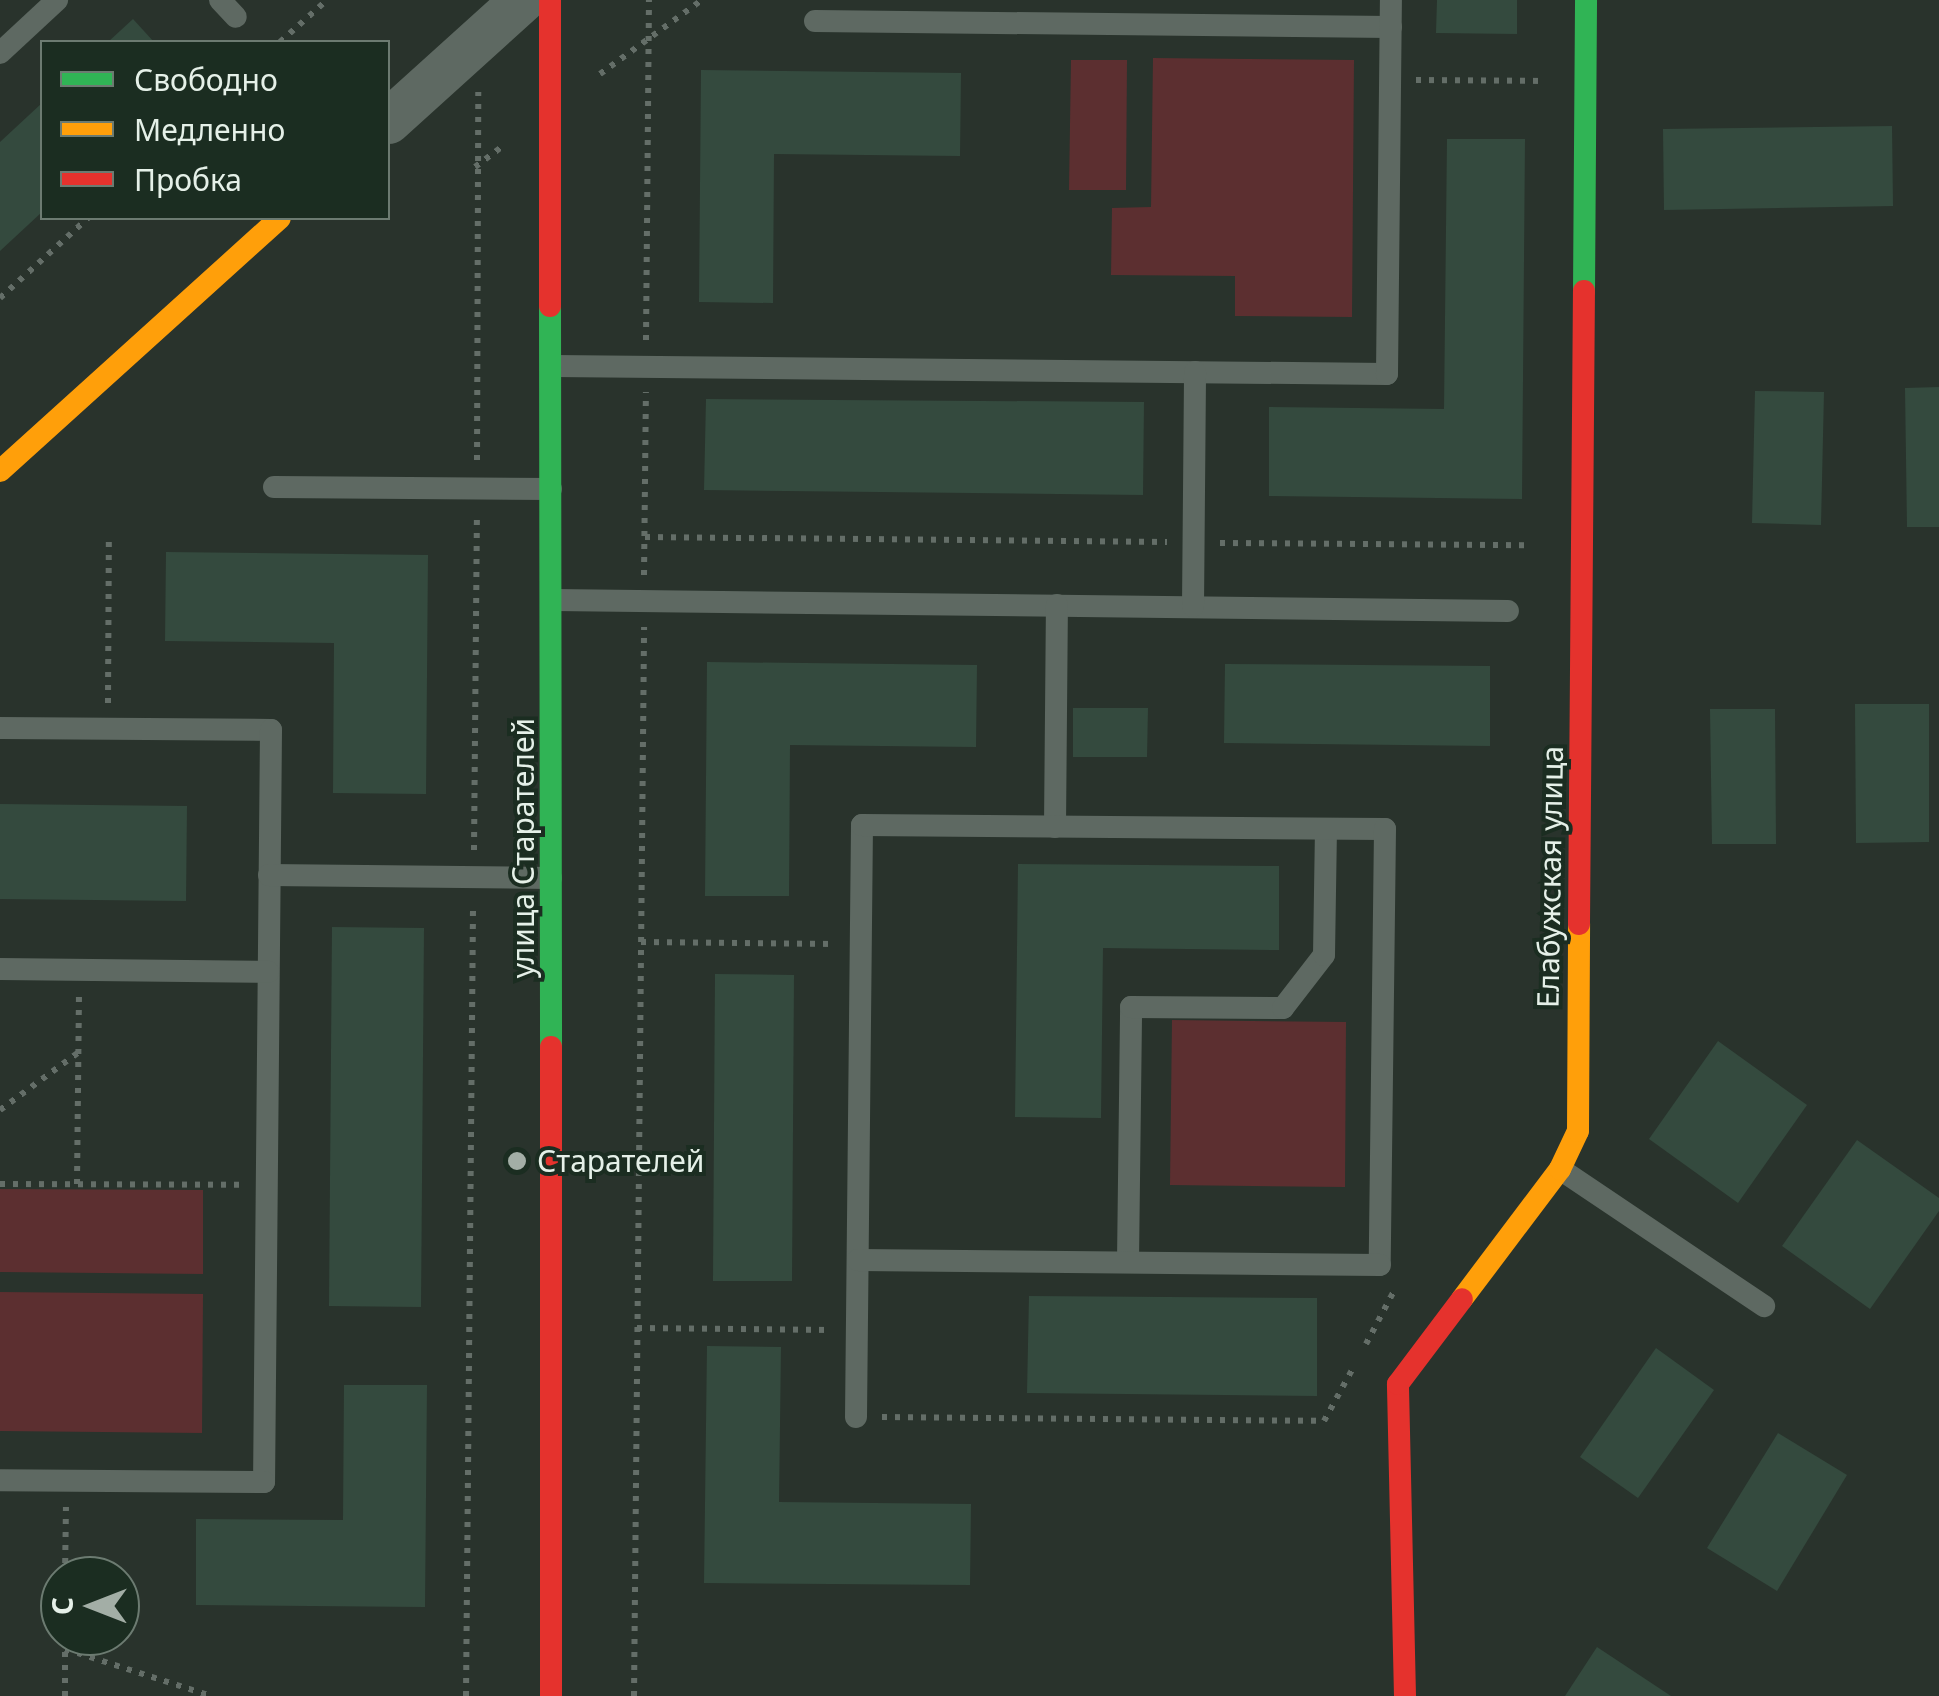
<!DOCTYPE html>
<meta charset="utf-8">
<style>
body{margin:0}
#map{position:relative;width:1939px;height:1696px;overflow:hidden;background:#29332c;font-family:"Noto Sans",sans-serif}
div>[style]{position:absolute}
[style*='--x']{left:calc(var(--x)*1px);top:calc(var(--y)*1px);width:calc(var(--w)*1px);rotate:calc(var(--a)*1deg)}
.green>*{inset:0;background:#5c2f30}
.building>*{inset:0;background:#344a3e}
.path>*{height:6px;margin-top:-3px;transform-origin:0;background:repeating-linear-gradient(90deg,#646e68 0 5px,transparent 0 13px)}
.lane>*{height:22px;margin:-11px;padding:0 11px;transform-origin:11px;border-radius:11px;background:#5e6962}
.street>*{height:45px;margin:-22.5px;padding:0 22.5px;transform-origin:22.5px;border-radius:22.5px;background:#5e6962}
.fast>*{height:22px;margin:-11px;padding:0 11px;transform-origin:11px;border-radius:11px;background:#30b455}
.slow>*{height:22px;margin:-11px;padding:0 11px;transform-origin:11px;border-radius:11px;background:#ff9f0a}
.jam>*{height:22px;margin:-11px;padding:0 11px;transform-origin:11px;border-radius:11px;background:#e5322d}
.dots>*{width:28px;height:28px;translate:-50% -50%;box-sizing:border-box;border:5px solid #1b2d21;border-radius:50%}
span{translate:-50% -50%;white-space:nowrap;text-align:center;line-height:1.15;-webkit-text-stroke:8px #1b2d21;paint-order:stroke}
.street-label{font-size:30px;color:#e5f0e8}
.poi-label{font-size:30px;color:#e5f0e8}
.left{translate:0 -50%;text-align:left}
.legend{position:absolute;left:40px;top:40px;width:350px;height:180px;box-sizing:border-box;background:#1b2d21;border:2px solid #6c7b71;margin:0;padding:12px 18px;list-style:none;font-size:30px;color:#e5f0e8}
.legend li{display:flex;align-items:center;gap:20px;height:50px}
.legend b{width:50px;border:2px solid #6c7b71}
.north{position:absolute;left:40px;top:1556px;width:100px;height:100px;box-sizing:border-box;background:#1b2d21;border:2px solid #6c7b71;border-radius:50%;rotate:270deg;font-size:28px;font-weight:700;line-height:40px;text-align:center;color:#e5f0e8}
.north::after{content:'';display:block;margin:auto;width:35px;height:45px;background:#a3aea6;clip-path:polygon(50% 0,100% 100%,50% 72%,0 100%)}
</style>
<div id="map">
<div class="green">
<i style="clip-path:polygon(1153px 58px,1354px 60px,1352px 317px,1235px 316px,1235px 276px,1111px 275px,1112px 208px,1151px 207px)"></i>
<i style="clip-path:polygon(1071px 60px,1127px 60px,1126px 190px,1069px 190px)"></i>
<i style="clip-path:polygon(1172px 1020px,1346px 1022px,1345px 1187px,1170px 1185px)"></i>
<i style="clip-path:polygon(0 1189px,203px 1190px,203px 1274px,0 1272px)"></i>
<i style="clip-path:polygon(0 1292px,203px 1294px,202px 1433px,0 1431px)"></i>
</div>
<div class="building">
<i style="clip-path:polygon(1437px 0,1517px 0,1517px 34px,1436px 33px)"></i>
<i style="clip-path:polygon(133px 19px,154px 42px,108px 42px)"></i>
<i style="clip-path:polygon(701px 70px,961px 73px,960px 156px,774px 154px,773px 303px,699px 302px)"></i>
<i style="clip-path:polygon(42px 103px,42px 212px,0 251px,0 142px)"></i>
<i style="clip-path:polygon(1892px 126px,1893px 206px,1664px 210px,1663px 129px)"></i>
<i style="clip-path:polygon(1447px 139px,1525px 139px,1522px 499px,1269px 496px,1269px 407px,1444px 409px)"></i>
<i style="clip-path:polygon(1939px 387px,1939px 527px,1907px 527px,1905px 388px)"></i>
<i style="clip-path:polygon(1755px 391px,1824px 392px,1821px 525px,1752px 523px)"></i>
<i style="clip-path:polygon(706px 399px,1144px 402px,1143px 495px,704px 490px)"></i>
<i style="clip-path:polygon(166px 552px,428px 555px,426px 794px,333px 793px,334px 643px,165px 641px)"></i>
<i style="clip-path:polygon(707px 662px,977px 665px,976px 747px,790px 745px,789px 896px,705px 896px)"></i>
<i style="clip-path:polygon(1225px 664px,1490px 666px,1490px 746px,1224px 743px)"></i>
<i style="clip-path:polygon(1855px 704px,1929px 704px,1929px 842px,1856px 843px)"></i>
<i style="clip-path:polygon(1073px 708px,1148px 708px,1147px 757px,1073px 757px)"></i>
<i style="clip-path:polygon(1710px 709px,1775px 709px,1776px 844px,1712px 844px)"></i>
<i style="clip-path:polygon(0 804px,187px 806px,186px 901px,0 899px)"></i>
<i style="clip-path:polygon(1018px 864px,1279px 866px,1279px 950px,1103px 948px,1101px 1118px,1015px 1117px)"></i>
<i style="clip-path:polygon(332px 927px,424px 928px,421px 1307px,329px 1306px)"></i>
<i style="clip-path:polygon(715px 974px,794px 975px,792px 1281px,713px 1281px)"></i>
<i style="clip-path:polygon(1718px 1041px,1807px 1105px,1738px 1203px,1649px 1139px)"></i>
<i style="clip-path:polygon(1857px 1140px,1939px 1198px,1939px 1211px,1870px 1309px,1782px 1246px)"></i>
<i style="clip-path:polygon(1029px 1296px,1317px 1298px,1317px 1396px,1027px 1393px)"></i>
<i style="clip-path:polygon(707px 1346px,781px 1347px,779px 1502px,971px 1504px,970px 1585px,704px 1583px)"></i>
<i style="clip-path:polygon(1656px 1348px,1714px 1390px,1638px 1498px,1580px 1457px)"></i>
<i style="clip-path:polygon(344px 1385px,427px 1385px,425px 1607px,196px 1605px,196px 1519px,343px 1520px)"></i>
<i style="clip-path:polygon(1778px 1433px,1847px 1475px,1777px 1591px,1707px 1548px)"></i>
<i style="clip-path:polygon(1597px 1647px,1671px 1696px,1565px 1696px)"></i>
</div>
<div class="path">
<i style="--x:280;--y:42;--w:63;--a:-41.8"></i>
<i style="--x:600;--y:74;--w:126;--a:-36"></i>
<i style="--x:1416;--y:80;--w:128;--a:0.4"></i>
<i style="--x:475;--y:167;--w:38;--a:-37"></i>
<i style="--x:0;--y:298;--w:119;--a:-42.3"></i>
<i style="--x:646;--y:340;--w:340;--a:-89.5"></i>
<i style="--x:477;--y:460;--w:368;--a:-89.8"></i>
<i style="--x:645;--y:537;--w:522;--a:0.55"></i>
<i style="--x:1220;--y:543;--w:309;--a:0.4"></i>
<i style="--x:644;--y:575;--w:183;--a:-89.4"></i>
<i style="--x:108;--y:703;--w:164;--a:-89.7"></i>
<i style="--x:474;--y:850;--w:333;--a:-89.5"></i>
<i style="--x:641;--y:942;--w:194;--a:0.6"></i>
<i style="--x:0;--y:1110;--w:98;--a:-36.3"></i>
<i style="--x:0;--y:1184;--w:241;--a:0.2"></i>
<i style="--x:77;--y:1184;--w:189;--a:-89.4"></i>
<i style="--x:637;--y:1328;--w:194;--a:0.6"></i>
<i style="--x:1366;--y:1344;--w:62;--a:-62.2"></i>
<i style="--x:882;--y:1417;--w:442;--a:0.5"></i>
<i style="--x:1324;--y:1421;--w:60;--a:-61.3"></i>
<i style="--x:65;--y:1576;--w:69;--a:-89.2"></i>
<i style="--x:65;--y:1649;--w:153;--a:17.8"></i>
<i style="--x:65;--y:1696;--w:60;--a:-90"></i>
<i style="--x:466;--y:1696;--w:789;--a:-89.49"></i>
<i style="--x:634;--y:1696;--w:1069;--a:-89.46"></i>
</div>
<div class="lane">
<i style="--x:220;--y:0;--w:23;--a:47"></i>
<i style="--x:815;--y:21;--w:576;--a:0.6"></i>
<i style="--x:0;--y:53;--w:78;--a:-42.9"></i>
<i style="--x:554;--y:366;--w:833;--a:0.55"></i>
<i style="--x:1387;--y:374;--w:374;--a:-89.4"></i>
<i style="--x:274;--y:487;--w:277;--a:0.4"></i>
<i style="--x:554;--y:600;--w:954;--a:0.66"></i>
<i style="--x:1193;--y:606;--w:234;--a:-89.5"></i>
<i style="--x:0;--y:728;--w:271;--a:0.4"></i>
<i style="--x:271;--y:730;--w:752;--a:90.53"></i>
<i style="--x:264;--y:1482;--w:264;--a:-179.6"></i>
<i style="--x:1055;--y:827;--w:222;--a:-89.5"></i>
<i style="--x:269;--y:875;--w:282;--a:0.6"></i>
<i style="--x:0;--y:969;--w:268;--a:0.6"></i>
<i style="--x:1560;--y:1169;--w:246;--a:33.9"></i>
<i style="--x:1128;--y:1262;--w:255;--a:-89.3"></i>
<i style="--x:1131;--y:1007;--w:152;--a:0.4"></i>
<i style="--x:1283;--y:1008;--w:67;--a:-52.3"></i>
<i style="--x:1324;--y:955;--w:126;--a:-89.1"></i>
<i style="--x:856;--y:1417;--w:592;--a:-89.42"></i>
<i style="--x:862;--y:825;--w:523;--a:0.44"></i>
<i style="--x:1385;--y:829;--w:436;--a:90.7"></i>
<i style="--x:1380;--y:1265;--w:522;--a:-179.45"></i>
</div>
<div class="street">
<i style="--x:388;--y:121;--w:181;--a:-42.1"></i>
</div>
<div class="fast">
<i style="--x:1584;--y:291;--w:291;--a:-89.6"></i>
<i style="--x:550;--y:306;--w:741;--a:89.92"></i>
</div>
<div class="slow">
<i style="--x:0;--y:471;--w:377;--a:-42.1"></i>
<i style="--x:1462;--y:1299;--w:163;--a:-53"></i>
<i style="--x:1560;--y:1169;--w:42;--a:-64.7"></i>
<i style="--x:1578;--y:1131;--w:207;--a:-89.7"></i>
</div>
<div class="jam">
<i style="--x:550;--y:0;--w:306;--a:90"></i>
<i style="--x:1579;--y:924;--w:633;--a:-89.55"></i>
<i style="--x:551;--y:1047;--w:649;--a:90"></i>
<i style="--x:1405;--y:1696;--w:312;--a:-91.3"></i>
<i style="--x:1398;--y:1384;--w:106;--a:-53"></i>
</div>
<div class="dots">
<i style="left:517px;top:1161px;background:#a3aea6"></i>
</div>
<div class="street-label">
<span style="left:523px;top:848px;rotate:-90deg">улица Старателей</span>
<span style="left:1550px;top:877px;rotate:-89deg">Елабужская улица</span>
</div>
<div class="poi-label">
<span class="left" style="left:537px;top:1161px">Старателей</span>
</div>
<ul class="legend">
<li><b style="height:12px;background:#30b455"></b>Свободно</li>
<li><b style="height:12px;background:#ff9f0a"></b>Медленно</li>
<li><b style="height:12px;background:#e5322d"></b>Пробка</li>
</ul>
<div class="north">С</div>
</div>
